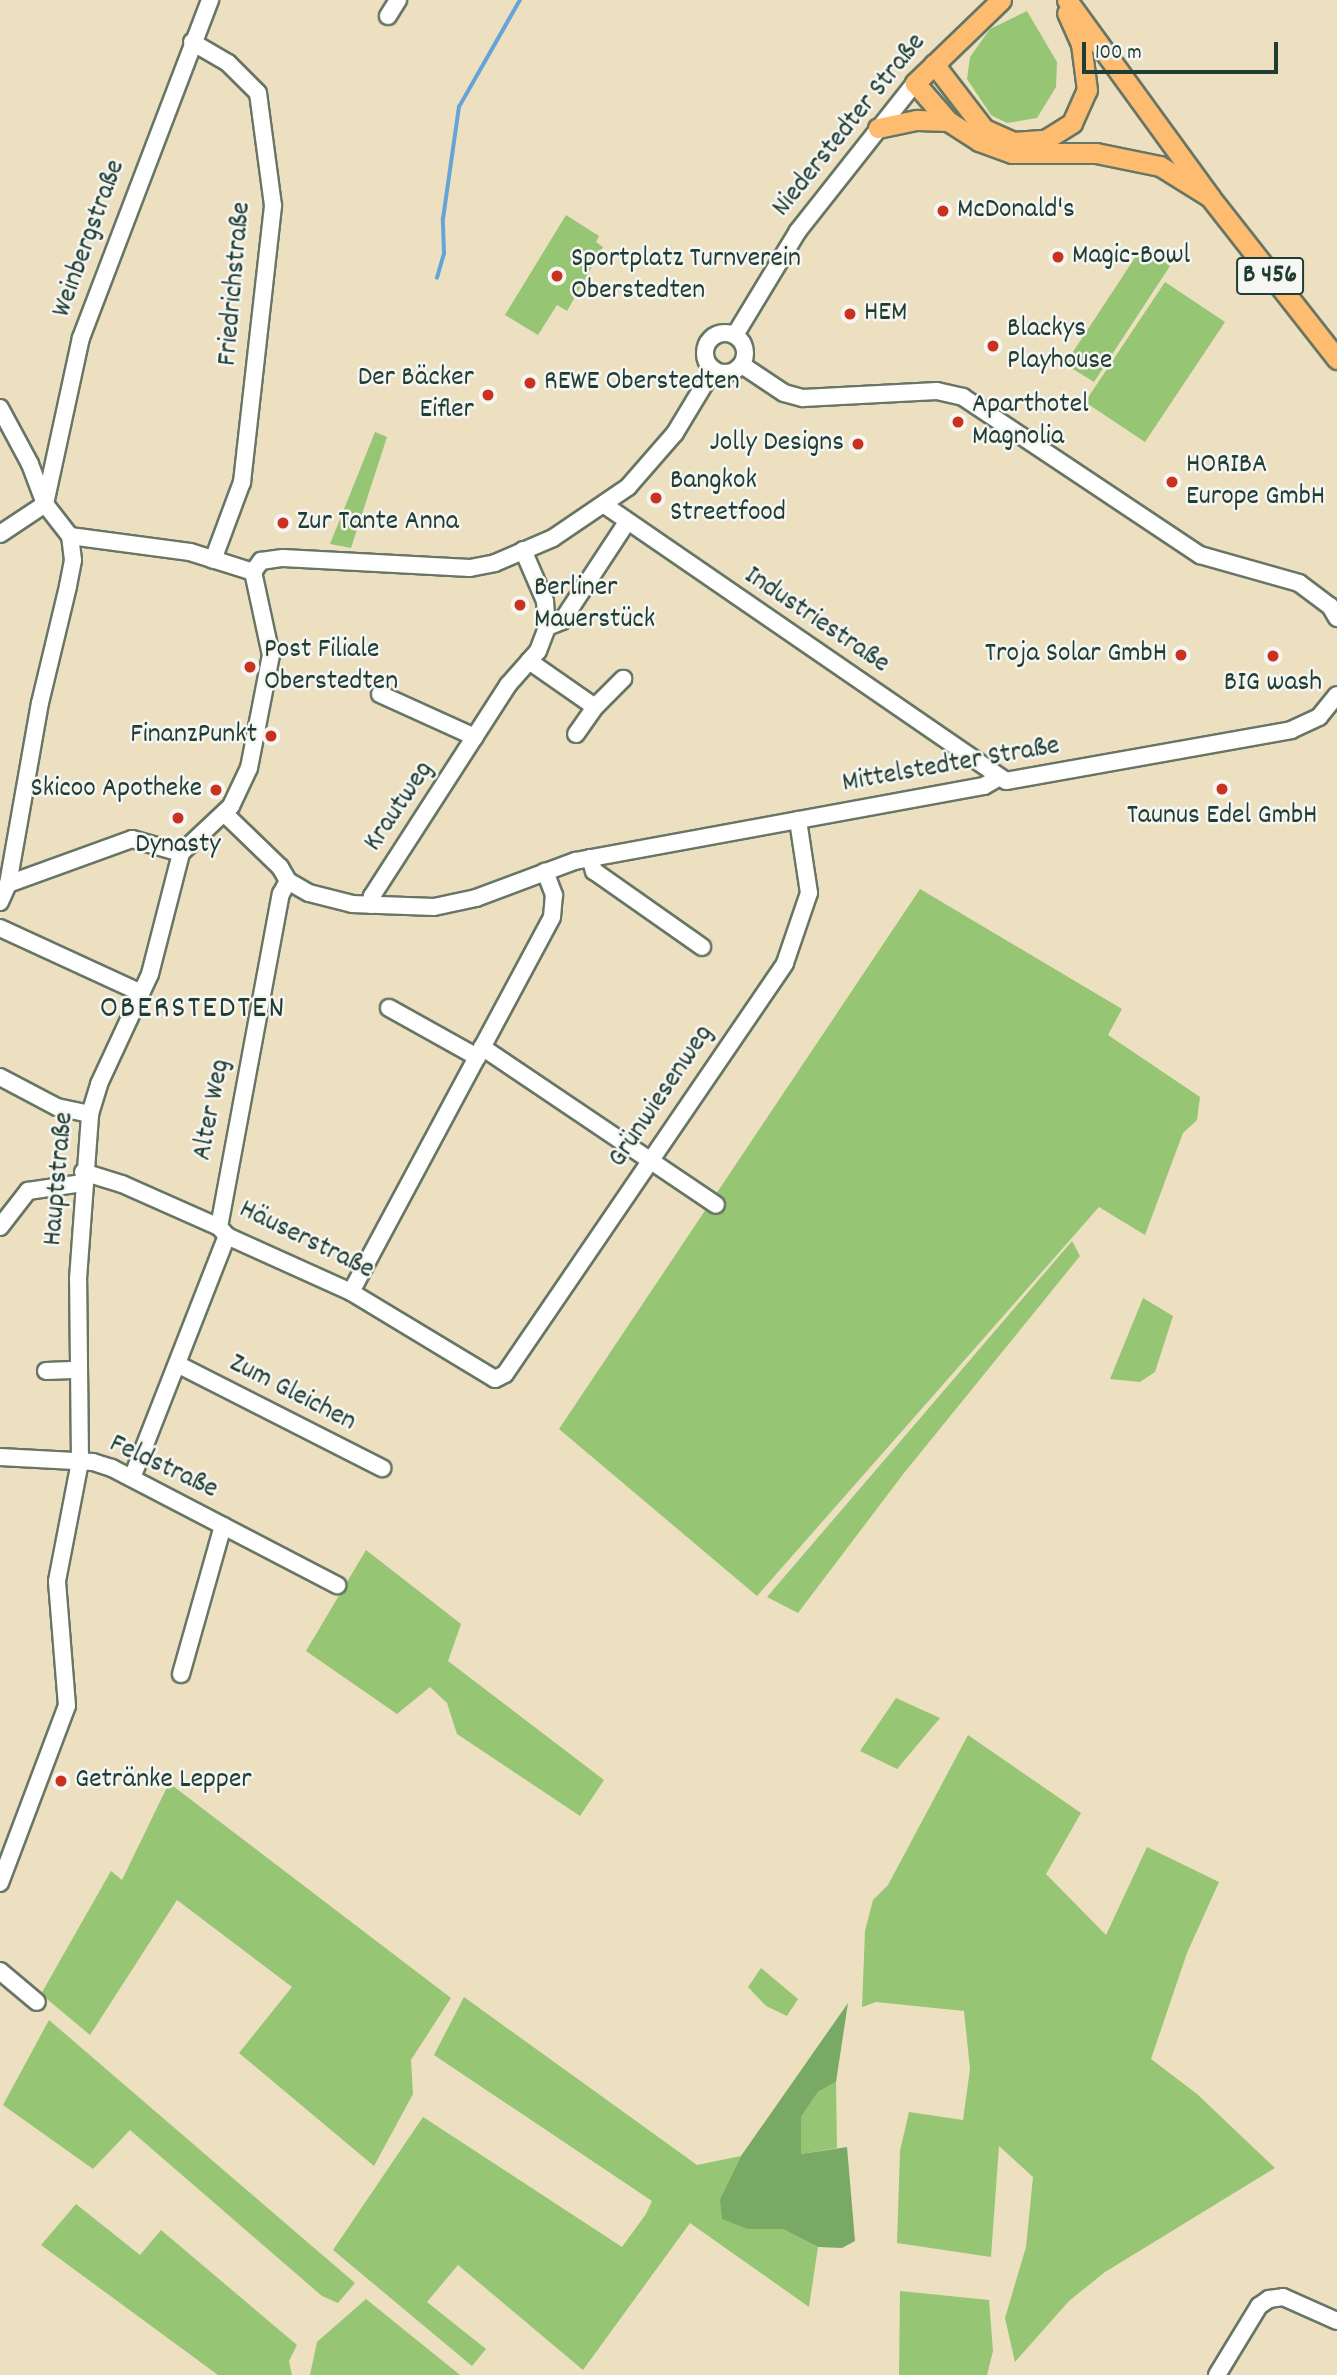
<!DOCTYPE html>
<meta charset="utf-8">
<style>
body{margin:0}
#map{position:relative;width:1337px;height:2375px;overflow:hidden;background:#ece0c1;font-family:Dekko,sans-serif}
div>[style]{position:absolute}
[style*='--x']{left:calc(var(--x)*1px);top:calc(var(--y)*1px);width:calc(var(--w)*1px);rotate:calc(var(--a)*1deg)}
.green>*{inset:0;background:#96c574}
.forest>*{inset:0;background:#78aa66}
.stream>*{height:3.5px;margin:-1.75px;padding:0 1.75px;transform-origin:1.75px;border-radius:1.75px;background:#65a4d7}
.roads{filter:drop-shadow(2px 0 #677665) drop-shadow(-2px 0 #677665) drop-shadow(0 2px #677665) drop-shadow(0 -2px #677665)}
.minor>*{height:16px;margin:-8px;padding:0 8px;transform-origin:8px;border-radius:8px;background:#fff}
.minor>.ring{margin:-8px;padding:0;box-sizing:content-box;background:none;border:16px solid #fff;border-radius:50%}
.major>*{height:19px;margin:-9.5px;padding:0 9.5px;transform-origin:9.5px;border-radius:9.5px;background:#febc71}
.dots>*{width:19px;height:19px;translate:-50% -50%;box-sizing:border-box;border:4px solid #f6f6f2;border-radius:50%}
span{translate:-50% -50%;white-space:nowrap;text-align:center;line-height:1.15;-webkit-text-stroke:5px #f6f6f2;paint-order:stroke}
.shield-label span{padding:2px 5px;background:#f6f6f2;border:2px solid;border-radius:5px;-webkit-text-stroke-width:0}
.shield-label{font-size:26px;color:#1f3d34;font-weight:700}
.street-label{font-size:28px;color:#1f3d34}
.poi-label{font-size:28px;color:#1f3d34}
.left{translate:0 -50%;text-align:left}
.right{translate:-100% -50%;text-align:right}
.quarter-label{font-size:32px;color:#1f3d34;letter-spacing:2px}
.scale{position:absolute;left:1082px;top:42px;width:196px;height:32px;box-sizing:border-box;border:4px solid #1f3d34;border-top:0;padding-left:9px;font-size:21px;line-height:24px;white-space:nowrap;color:#1f3d34;-webkit-text-stroke:5px #f6f6f2;paint-order:stroke}
</style>
<div id="map">
<div class="green">
<i style="clip-path:polygon(1027px 11px,1057px 62px,1056px 87px,1037px 118px,1007px 123px,991px 115px,967px 79px,970px 57px,990px 29px)"></i>
<i style="clip-path:polygon(566px 215px,599px 236px,596px 242px,603px 247px,567px 311px,557px 305px,538px 335px,505px 315px)"></i>
<i style="clip-path:polygon(1142px 247px,1170px 266px,1094px 382px,1065px 364px)"></i>
<i style="clip-path:polygon(1165px 282px,1225px 322px,1145px 442px,1085px 402px)"></i>
<i style="clip-path:polygon(375px 432px,387px 437px,351px 548px,330px 544px)"></i>
<i style="clip-path:polygon(920px 889px,1122px 1009px,1108px 1035px,1200px 1097px,1197px 1120px,1183px 1133px,1145px 1235px,1099px 1207px,757px 1596px,559px 1429px)"></i>
<i style="clip-path:polygon(1072px 1241px,1080px 1256px,904px 1473px,798px 1613px,767px 1597px)"></i>
<i style="clip-path:polygon(1143px 1298px,1173px 1316px,1155px 1372px,1140px 1382px,1110px 1379px)"></i>
<i style="clip-path:polygon(366px 1550px,461px 1624px,448px 1661px,604px 1780px,580px 1816px,457px 1734px,447px 1703px,430px 1687px,397px 1714px,306px 1651px)"></i>
<i style="clip-path:polygon(896px 1698px,940px 1718px,897px 1769px,860px 1751px)"></i>
<i style="clip-path:polygon(968px 1735px,1081px 1813px,1046px 1874px,1106px 1935px,1147px 1847px,1219px 1882px,1187px 1953px,1151px 2059px,1197px 2094px,1275px 2168px,1105px 2272px,1069px 2301px,1015px 2362px,1005px 2318px,1026px 2247px,1033px 2177px,999px 2146px,991px 2257px,897px 2243px,900px 2151px,909px 2112px,963px 2120px,970px 2069px,964px 2011px,876px 2002px,862px 2007px,865px 1931px,873px 1900px,888px 1885px)"></i>
<i style="clip-path:polygon(169px 1783px,451px 1998px,411px 2060px,413px 2094px,374px 2166px,239px 2053px,292px 1987px,177px 1900px,90px 2035px,41px 1994px,111px 1871px,122px 1880px)"></i>
<i style="clip-path:polygon(761px 1968px,798px 1999px,787px 2016px,766px 2006px,748px 1987px)"></i>
<i style="clip-path:polygon(464px 1997px,697px 2165px,741px 2156px,720px 2199px,748px 2229px,783px 2229px,818px 2247px,809px 2307px,690px 2223px,583px 2370px,458px 2265px,427px 2302px,486px 2349px,472px 2366px,333px 2250px,423px 2117px,622px 2247px,646px 2214px,652px 2201px,434px 2055px)"></i>
<i style="clip-path:polygon(49px 2020px,355px 2283px,338px 2303px,322px 2296px,130px 2130px,93px 2169px,3px 2105px)"></i>
<i style="clip-path:polygon(836px 2082px,837px 2148px,801px 2154px,801px 2117px,818px 2092px)"></i>
<i style="clip-path:polygon(76px 2204px,140px 2255px,161px 2230px,297px 2345px,289px 2361px,292px 2375px,218px 2375px,41px 2245px)"></i>
<i style="clip-path:polygon(900px 2291px,989px 2300px,993px 2351px,987px 2375px,899px 2375px)"></i>
<i style="clip-path:polygon(366px 2299px,460px 2375px,310px 2375px,317px 2342px)"></i>
</div>
<div class="forest">
<i style="clip-path:polygon(848px 2003px,836px 2082px,818px 2092px,801px 2117px,801px 2154px,847px 2147px,855px 2241px,842px 2248px,818px 2247px,783px 2229px,748px 2229px,722px 2219px,720px 2199px,741px 2156px)"></i>
</div>
<div class="stream">
<i style="--x:437;--y:278;--w:25;--a:-74"></i>
<i style="--x:444;--y:254;--w:35;--a:-92"></i>
<i style="--x:443;--y:219;--w:113;--a:-81.9"></i>
<i style="--x:459;--y:107;--w:123;--a:-60.3"></i>
</div>
<div class="roads">
<div class="minor">
<i style="--x:388;--y:16;--w:19;--a:-58"></i>
<i style="--x:192;--y:42;--w:42;--a:30.3"></i>
<i style="--x:228;--y:63;--w:42;--a:45"></i>
<i style="--x:258;--y:93;--w:114;--a:82.4"></i>
<i style="--x:273;--y:206;--w:278;--a:96.4"></i>
<i style="--x:242;--y:482;--w:83;--a:110.4"></i>
<i class="ring" style="left:705px;top:333px;width:24px;height:24px"></i>
<i style="--x:735;--y:335;--w:122;--a:-58.8"></i>
<i style="--x:798;--y:231;--w:189;--a:-51.7"></i>
<i style="--x:742;--y:365;--w:50;--a:33.7"></i>
<i style="--x:784;--y:393;--w:20;--a:15"></i>
<i style="--x:803;--y:398;--w:134;--a:-3"></i>
<i style="--x:937;--y:391;--w:27;--a:13"></i>
<i style="--x:963;--y:397;--w:285;--a:33.7"></i>
<i style="--x:1200;--y:555;--w:103;--a:15.8"></i>
<i style="--x:1299;--y:583;--w:39;--a:37"></i>
<i style="--x:1330;--y:606;--w:14;--a:60"></i>
<i style="--x:0;--y:408;--w:64;--a:61.8"></i>
<i style="--x:30;--y:464;--w:43;--a:69.4"></i>
<i style="--x:45;--y:504;--w:41;--a:52"></i>
<i style="--x:70;--y:536;--w:121;--a:7.6"></i>
<i style="--x:190;--y:552;--w:66;--a:17.6"></i>
<i style="--x:45;--y:504;--w:170;--a:-77.8"></i>
<i style="--x:81;--y:338;--w:362;--a:-69.1"></i>
<i style="--x:606;--y:506;--w:485;--a:34.5"></i>
<i style="--x:1006;--y:781;--w:290;--a:-10.1"></i>
<i style="--x:1291;--y:730;--w:31;--a:-25"></i>
<i style="--x:1319;--y:717;--w:28;--a:-51"></i>
<i style="--x:0;--y:534;--w:54;--a:-33.7"></i>
<i style="--x:523;--y:550;--w:56;--a:66.7"></i>
<i style="--x:545;--y:601;--w:26;--a:86"></i>
<i style="--x:253;--y:572;--w:14;--a:-54"></i>
<i style="--x:261;--y:561;--w:22;--a:-8"></i>
<i style="--x:283;--y:558;--w:187;--a:3.1"></i>
<i style="--x:470;--y:568;--w:25;--a:-11"></i>
<i style="--x:495;--y:563;--w:63;--a:-23.3"></i>
<i style="--x:553;--y:538;--w:91;--a:-34.2"></i>
<i style="--x:628;--y:487;--w:72;--a:-49"></i>
<i style="--x:675;--y:433;--w:74;--a:-58.9"></i>
<i style="--x:529;--y:661;--w:80;--a:34.9"></i>
<i style="--x:595;--y:707;--w:33;--a:125"></i>
<i style="--x:380;--y:694;--w:104;--a:24.4"></i>
<i style="--x:595;--y:707;--w:40;--a:-45"></i>
<i style="--x:224;--y:813;--w:78;--a:44"></i>
<i style="--x:280;--y:867;--w:16;--a:60"></i>
<i style="--x:288;--y:881;--w:24;--a:30"></i>
<i style="--x:309;--y:893;--w:44;--a:14.3"></i>
<i style="--x:352;--y:904;--w:82;--a:2.1"></i>
<i style="--x:434;--y:907;--w:43;--a:-12.1"></i>
<i style="--x:476;--y:898;--w:106;--a:-20.5"></i>
<i style="--x:575;--y:861;--w:416;--a:-10.4"></i>
<i style="--x:984;--y:786;--w:16;--a:-30"></i>
<i style="--x:590;--y:858;--w:14;--a:73"></i>
<i style="--x:594;--y:871;--w:132;--a:35.1"></i>
<i style="--x:8;--y:884;--w:132;--a:-19.9"></i>
<i style="--x:132;--y:839;--w:51;--a:15.9"></i>
<i style="--x:0;--y:902;--w:20;--a:-66"></i>
<i style="--x:8;--y:884;--w:184;--a:-80"></i>
<i style="--x:40;--y:703;--w:120;--a:-76.5"></i>
<i style="--x:68;--y:586;--w:26;--a:-79"></i>
<i style="--x:73;--y:560;--w:24;--a:-97"></i>
<i style="--x:371;--y:905;--w:9;--a:-84"></i>
<i style="--x:372;--y:896;--w:251;--a:-57.2"></i>
<i style="--x:508;--y:685;--w:45;--a:-48.6"></i>
<i style="--x:538;--y:651;--w:26;--a:-69"></i>
<i style="--x:547;--y:627;--w:16;--a:-22"></i>
<i style="--x:562;--y:621;--w:118;--a:-56.7"></i>
<i style="--x:0;--y:928;--w:155;--a:24.7"></i>
<i style="--x:389;--y:1008;--w:101;--a:29.1"></i>
<i style="--x:482;--y:1047;--w:282;--a:34"></i>
<i style="--x:0;--y:1077;--w:64;--a:27.8"></i>
<i style="--x:57;--y:1107;--w:34;--a:12"></i>
<i style="--x:83;--y:1172;--w:41;--a:17.1"></i>
<i style="--x:122;--y:1184;--w:106;--a:23.9"></i>
<i style="--x:219;--y:1227;--w:12;--a:48"></i>
<i style="--x:227;--y:1236;--w:136;--a:24.3"></i>
<i style="--x:351;--y:1292;--w:168;--a:31.1"></i>
<i style="--x:495;--y:1379;--w:11;--a:-27"></i>
<i style="--x:505;--y:1374;--w:497;--a:-55.7"></i>
<i style="--x:785;--y:963;--w:74;--a:-71.1"></i>
<i style="--x:809;--y:893;--w:74;--a:-98.6"></i>
<i style="--x:0;--y:1227;--w:46;--a:-52.1"></i>
<i style="--x:28;--y:1191;--w:55;--a:-8.4"></i>
<i style="--x:219;--y:1227;--w:339;--a:-79.5"></i>
<i style="--x:281;--y:894;--w:15;--a:-62"></i>
<i style="--x:351;--y:1292;--w:425;--a:-61.8"></i>
<i style="--x:552;--y:917;--w:22;--a:-85"></i>
<i style="--x:554;--y:895;--w:25;--a:-111"></i>
<i style="--x:179;--y:1365;--w:228;--a:26.9"></i>
<i style="--x:46;--y:1371;--w:33;--a:-2"></i>
<i style="--x:0;--y:1457;--w:93;--a:3.1"></i>
<i style="--x:93;--y:1462;--w:20;--a:18"></i>
<i style="--x:112;--y:1468;--w:254;--a:27.5"></i>
<i style="--x:132;--y:1478;--w:260;--a:-68.6"></i>
<i style="--x:181;--y:1674;--w:154;--a:-74.2"></i>
<i style="--x:0;--y:1883;--w:189;--a:-69.3"></i>
<i style="--x:67;--y:1706;--w:125;--a:-94.6"></i>
<i style="--x:57;--y:1581;--w:122;--a:-79.1"></i>
<i style="--x:80;--y:1461;--w:182;--a:-90.6"></i>
<i style="--x:78;--y:1279;--w:165;--a:-85.8"></i>
<i style="--x:90;--y:1114;--w:31;--a:-73"></i>
<i style="--x:99;--y:1084;--w:121;--a:-65.1"></i>
<i style="--x:150;--y:974;--w:125;--a:-75.6"></i>
<i style="--x:181;--y:853;--w:69;--a:-43.2"></i>
<i style="--x:231;--y:806;--w:42;--a:-64.7"></i>
<i style="--x:249;--y:768;--w:115;--a:-79"></i>
<i style="--x:271;--y:655;--w:85;--a:-102.2"></i>
<i style="--x:0;--y:1971;--w:48;--a:40"></i>
<i style="--x:1217;--y:2375;--w:81;--a:-58.7"></i>
<i style="--x:1259;--y:2306;--w:12;--a:-35"></i>
<i style="--x:1269;--y:2299;--w:14;--a:-8"></i>
<i style="--x:1283;--y:2297;--w:59;--a:24"></i>
</div>
<div class="major">
<i style="--x:1001;--y:0;--w:120;--a:136"></i>
<i style="--x:915;--y:83;--w:50;--a:49"></i>
<i style="--x:948;--y:121;--w:37;--a:33"></i>
<i style="--x:979;--y:141;--w:35;--a:20"></i>
<i style="--x:1012;--y:153;--w:84;--a:0"></i>
<i style="--x:1096;--y:153;--w:65;--a:11.5"></i>
<i style="--x:1160;--y:166;--w:59;--a:31.8"></i>
<i style="--x:1067;--y:0;--w:243;--a:54"></i>
<i style="--x:1210;--y:197;--w:206;--a:51.9"></i>
<i style="--x:934;--y:64;--w:82;--a:52.4"></i>
<i style="--x:984;--y:129;--w:32;--a:24"></i>
<i style="--x:1013;--y:142;--w:32;--a:-4"></i>
<i style="--x:1045;--y:140;--w:32;--a:-32"></i>
<i style="--x:1072;--y:123;--w:36;--a:-66"></i>
<i style="--x:1087;--y:90;--w:46;--a:-97.4"></i>
<i style="--x:1081;--y:44;--w:34;--a:-114"></i>
<i style="--x:878;--y:128;--w:40;--a:-12"></i>
<i style="--x:917;--y:120;--w:31;--a:2"></i>
</div>
</div>
<div class="dots">
<i style="left:943px;top:211px;background:#c8321e"></i>
<i style="left:1058px;top:257px;background:#c8321e"></i>
<i style="left:557px;top:276px;background:#c8321e"></i>
<i style="left:850px;top:314px;background:#c8321e"></i>
<i style="left:993px;top:346px;background:#c8321e"></i>
<i style="left:530px;top:383px;background:#c8321e"></i>
<i style="left:488px;top:395px;background:#c8321e"></i>
<i style="left:958px;top:422px;background:#c8321e"></i>
<i style="left:858px;top:444px;background:#c8321e"></i>
<i style="left:1172px;top:482px;background:#c8321e"></i>
<i style="left:656px;top:498px;background:#c8321e"></i>
<i style="left:283px;top:523px;background:#c8321e"></i>
<i style="left:520px;top:605px;background:#c8321e"></i>
<i style="left:1181px;top:655px;background:#c8321e"></i>
<i style="left:1273px;top:656px;background:#c8321e"></i>
<i style="left:250px;top:667px;background:#c8321e"></i>
<i style="left:271px;top:736px;background:#c8321e"></i>
<i style="left:1222px;top:789px;background:#c8321e"></i>
<i style="left:216px;top:790px;background:#c8321e"></i>
<i style="left:178px;top:818px;background:#c8321e"></i>
<i style="left:61px;top:1781px;background:#c8321e"></i>
</div>
<div class="shield-label">
<span style="left:1270px;top:276px">B 456</span>
</div>
<div class="street-label">
<span style="left:850px;top:126px;rotate:-51deg">Niederstedter Straße</span>
<span style="left:90px;top:239px;rotate:-70deg">Weinbergstraße</span>
<span style="left:236px;top:284px;rotate:-85deg">Friedrichstraße</span>
<span style="left:816px;top:621px;rotate:34deg">Industriestraße</span>
<span style="left:951px;top:766px;rotate:-10deg">Mittelstedter Straße</span>
<span style="left:400px;top:807px;rotate:-56deg">Krautweg</span>
<span style="left:662px;top:1097px;rotate:-56deg">Grünwiesenweg</span>
<span style="left:213px;top:1110px;rotate:-79deg">Alter Weg</span>
<span style="left:60px;top:1179px;rotate:-85deg">Hauptstraße</span>
<span style="left:306px;top:1241px;rotate:26deg">Häuserstraße</span>
<span style="left:292px;top:1394px;rotate:27deg">Zum Gleichen</span>
<span style="left:163px;top:1468px;rotate:25deg">Feldstraße</span>
</div>
<div class="poi-label">
<span class="left" style="left:957px;top:211px">McDonald's</span>
<span class="left" style="left:1072px;top:257px">Magic-Bowl</span>
<span class="left" style="left:571px;top:276px">Sportplatz Turnverein<br>Oberstedten</span>
<span class="left" style="left:864px;top:314px">HEM</span>
<span class="left" style="left:1007px;top:346px">Blackys<br>Playhouse</span>
<span class="right" style="left:474px;top:395px">Der Bäcker<br>Eifler</span>
<span class="left" style="left:544px;top:383px">REWE Oberstedten</span>
<span class="left" style="left:972px;top:422px">Aparthotel<br>Magnolia</span>
<span class="right" style="left:844px;top:444px">Jolly Designs</span>
<span class="left" style="left:1186px;top:482px">HORIBA<br>Europe GmbH</span>
<span class="left" style="left:670px;top:498px">Bangkok<br>Streetfood</span>
<span class="left" style="left:297px;top:523px">Zur Tante Anna</span>
<span class="left" style="left:534px;top:605px">Berliner<br>Mauerstück</span>
<span class="left" style="left:264px;top:667px">Post Filiale<br>Oberstedten</span>
<span class="right" style="left:1167px;top:655px">Troja Solar GmbH</span>
<span style="left:1273px;top:684px">BIG wash</span>
<span class="right" style="left:257px;top:736px">FinanzPunkt</span>
<span class="right" style="left:202px;top:790px">Skicoo Apotheke</span>
<span style="left:1222px;top:817px">Taunus Edel GmbH</span>
<span style="left:178px;top:846px">Dynasty</span>
<span class="left" style="left:75px;top:1781px">Getränke Lepper</span>
</div>
<div class="quarter-label">
<span style="left:193px;top:1010px">OBERSTEDTEN</span>
</div>
<div class="scale">100 m</div>
</div>
